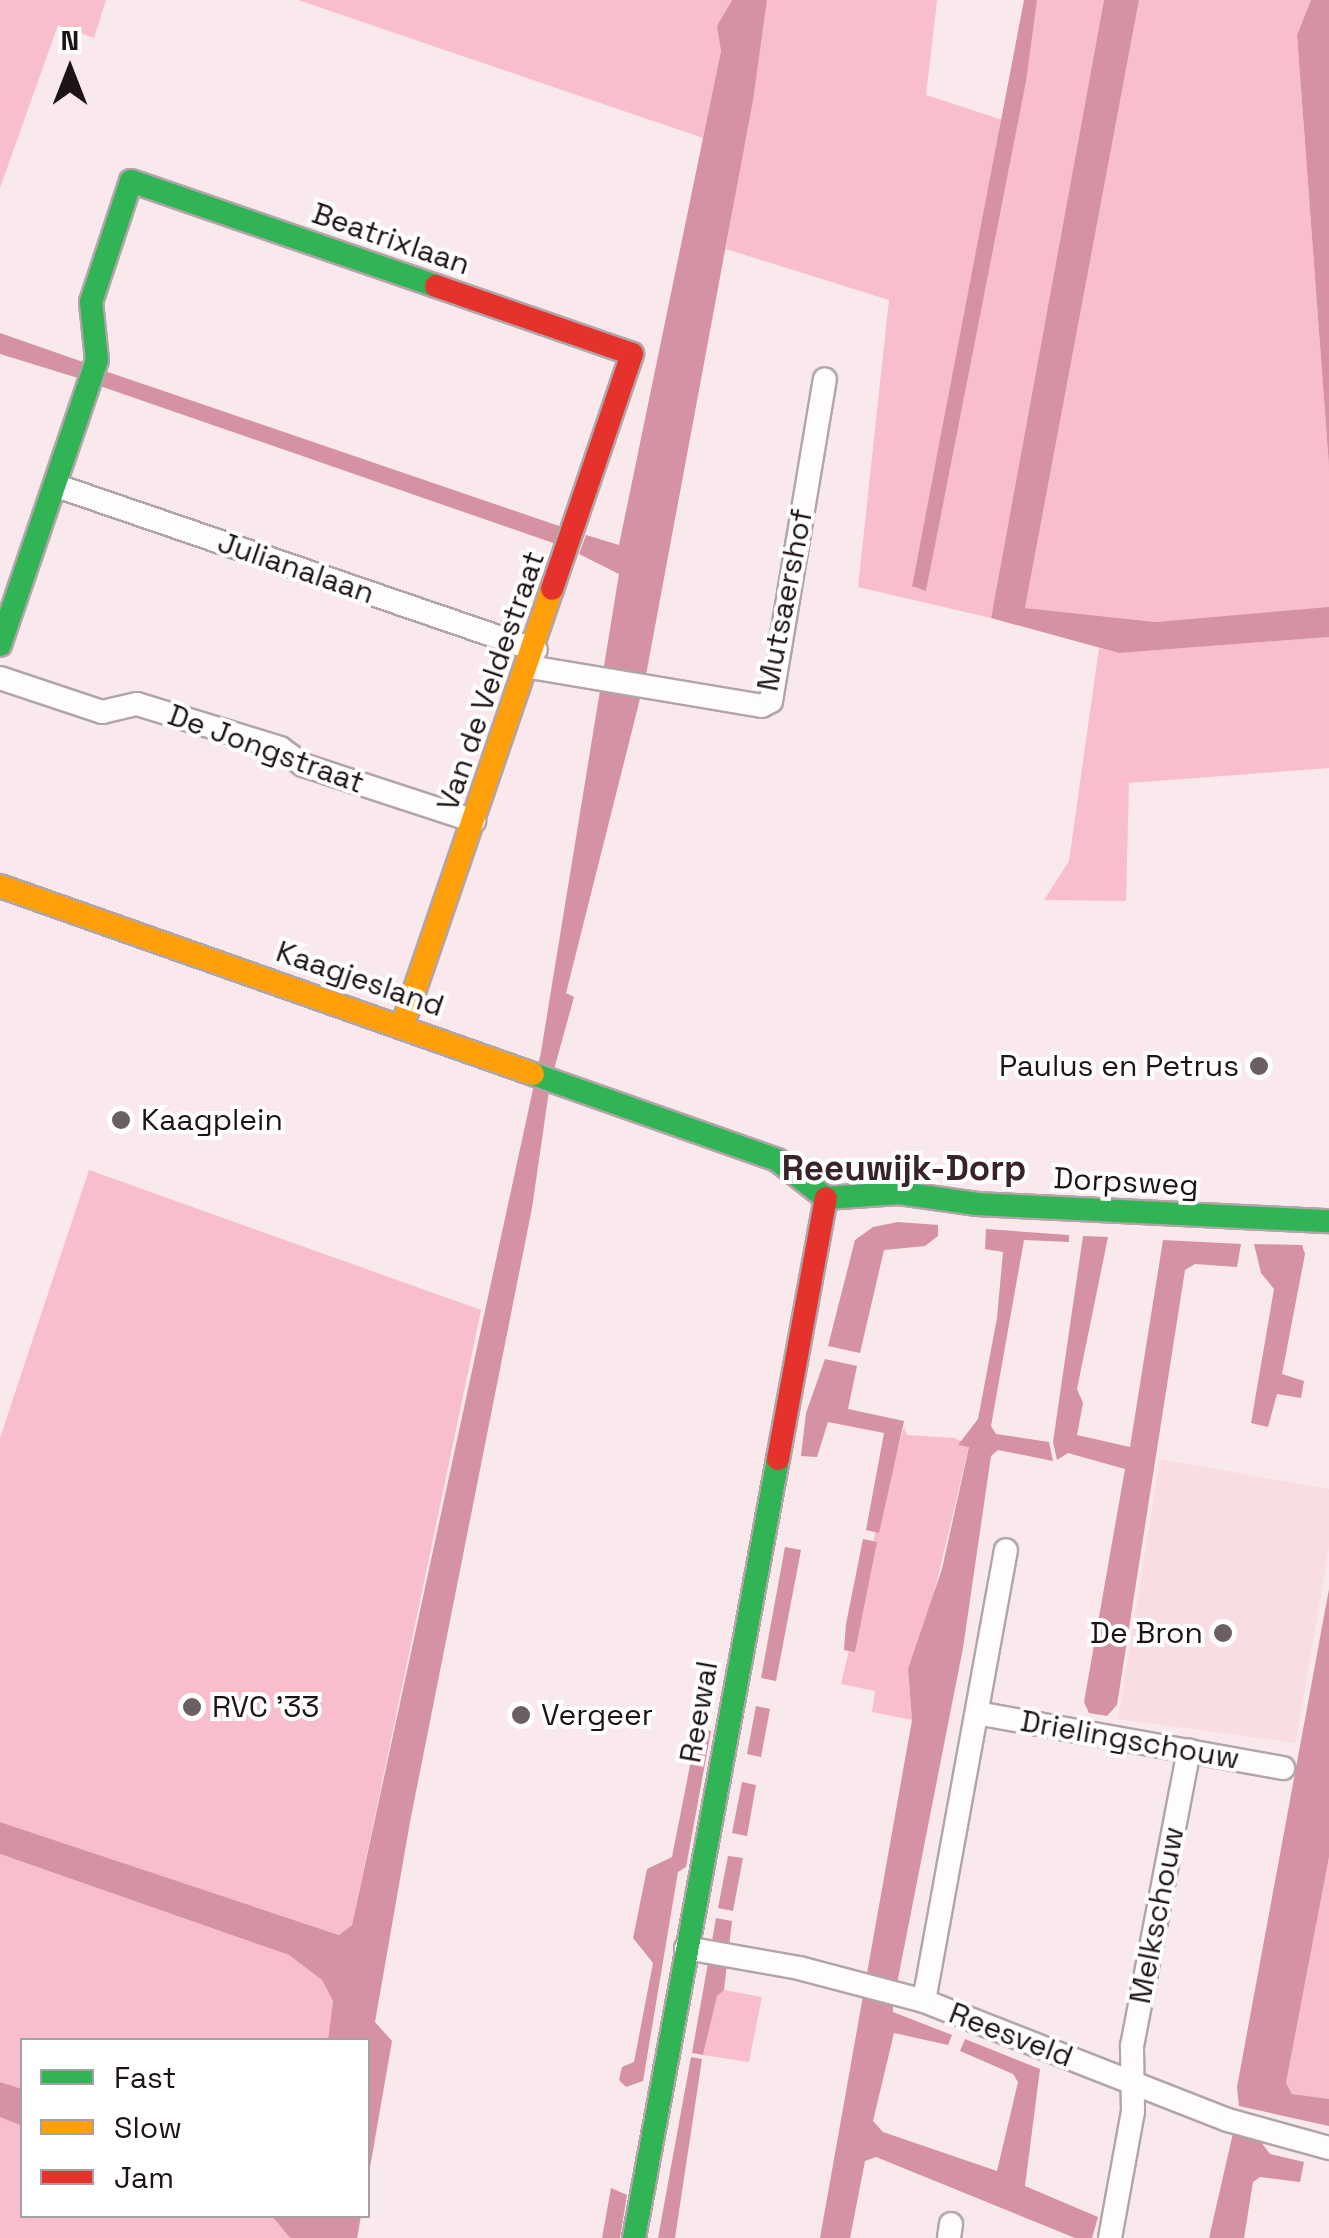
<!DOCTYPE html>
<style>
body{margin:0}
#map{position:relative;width:1329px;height:2238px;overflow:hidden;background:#f9e9ec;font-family:"Space Grotesk",sans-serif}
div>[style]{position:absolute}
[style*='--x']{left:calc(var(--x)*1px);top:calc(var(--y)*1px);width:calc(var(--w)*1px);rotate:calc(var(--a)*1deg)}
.built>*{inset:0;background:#f8dde2}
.green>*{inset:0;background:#f8becc}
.water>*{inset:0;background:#d592a2}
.roads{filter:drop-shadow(2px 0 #b1a5a8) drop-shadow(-2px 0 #b1a5a8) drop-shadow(0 2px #b1a5a8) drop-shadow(0 -2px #b1a5a8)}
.street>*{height:22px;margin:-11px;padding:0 11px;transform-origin:11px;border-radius:11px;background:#fefcfc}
.fast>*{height:22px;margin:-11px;padding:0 11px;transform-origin:11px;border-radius:11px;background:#30b455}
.slow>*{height:22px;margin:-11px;padding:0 11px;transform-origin:11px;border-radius:11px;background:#ff9f0a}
.jam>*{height:22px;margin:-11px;padding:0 11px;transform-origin:11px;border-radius:11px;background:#e5322d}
.dots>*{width:28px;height:28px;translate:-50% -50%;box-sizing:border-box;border:5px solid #fff;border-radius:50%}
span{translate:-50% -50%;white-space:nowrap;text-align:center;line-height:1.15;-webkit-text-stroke:8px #fff;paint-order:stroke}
.street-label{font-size:30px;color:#1e1416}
.poi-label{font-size:30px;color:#1e1416}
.right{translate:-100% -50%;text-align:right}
.left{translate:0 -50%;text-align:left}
.quarter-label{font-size:35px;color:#382428;font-weight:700}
.legend{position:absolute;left:20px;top:2038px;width:350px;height:180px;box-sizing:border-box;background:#fff;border:2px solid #a5a1a2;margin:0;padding:12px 18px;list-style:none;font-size:30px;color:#1e1416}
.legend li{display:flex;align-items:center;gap:20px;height:50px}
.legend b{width:50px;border:2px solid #a5a1a2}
.north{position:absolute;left:20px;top:20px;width:100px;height:100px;-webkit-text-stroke:8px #fff;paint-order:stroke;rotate:0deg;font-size:28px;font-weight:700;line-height:40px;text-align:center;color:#1e1416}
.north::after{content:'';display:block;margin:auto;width:35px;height:45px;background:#1e1416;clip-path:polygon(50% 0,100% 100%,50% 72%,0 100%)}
</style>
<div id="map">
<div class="built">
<i style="clip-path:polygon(1160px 1459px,1329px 1489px,1329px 1547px,1296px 1743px,1118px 1719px)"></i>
</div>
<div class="green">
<i style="clip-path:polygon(0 0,106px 0,94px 38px,58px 25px,0 188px)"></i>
<i style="clip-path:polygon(298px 0,732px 0,718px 26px,721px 51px,703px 138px)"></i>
<i style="clip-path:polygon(767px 0,937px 0,926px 95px,1003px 120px,912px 585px,926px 591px,1037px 0,1104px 0,991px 618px,858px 587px,889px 300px,726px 249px)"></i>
<i style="clip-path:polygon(1139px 0,1311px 0,1297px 35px,1329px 466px,1329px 607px,1324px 610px,1157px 622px,1025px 608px)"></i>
<i style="clip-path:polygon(1329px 637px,1329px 768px,1129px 783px,1126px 901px,1044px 900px,1069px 861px,1099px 648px,1119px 653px)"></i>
<i style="clip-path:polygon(89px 1170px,481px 1310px,352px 1925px,339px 1935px,0 1822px,0 1438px)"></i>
<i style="clip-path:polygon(904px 1427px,907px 1435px,955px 1438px,969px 1446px,925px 1631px,908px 1669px,912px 1720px,872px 1712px,875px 1691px,841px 1684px,849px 1650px,855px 1651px,875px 1532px)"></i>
<i style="clip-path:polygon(0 1854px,289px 1955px,322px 1980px,333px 2001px,328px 2040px,22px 2040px,22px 2089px,0 2082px)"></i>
<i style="clip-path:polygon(1329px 1857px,1329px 2099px,1292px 2094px,1286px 2083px)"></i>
<i style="clip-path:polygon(724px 1990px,762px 1997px,749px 2062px,703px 2055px,717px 1995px)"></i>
<i style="clip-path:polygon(0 2117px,22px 2126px,22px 2216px,272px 2216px,290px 2238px,0 2238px)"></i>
</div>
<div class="water">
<i style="clip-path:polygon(732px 0,767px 0,753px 100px,646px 675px,566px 993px,574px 997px,550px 1084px,532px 1208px,410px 1822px,375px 2022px,392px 2041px,368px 2179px,368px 2040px,328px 2040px,333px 2001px,322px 1980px,289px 1955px,0 1854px,0 1822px,339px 1935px,352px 1925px,541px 1052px,619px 574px,579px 554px,586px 535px,619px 545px,721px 51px,717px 26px)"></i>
<i style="clip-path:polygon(1024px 0,1037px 0,1026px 81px,926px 591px,912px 586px)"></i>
<i style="clip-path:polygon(1104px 0,1139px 0,1025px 608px,1156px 622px,1329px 607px,1329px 637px,1119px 653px,991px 618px)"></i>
<i style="clip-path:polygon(1311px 0,1329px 0,1329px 466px,1297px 35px)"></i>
<i style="clip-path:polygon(0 333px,83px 362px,78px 378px,0 354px)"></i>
<i style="clip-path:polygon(102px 370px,565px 528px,559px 545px,97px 385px)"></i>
<i style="clip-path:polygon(898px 1222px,938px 1225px,938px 1236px,925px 1246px,884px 1250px,860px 1353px,828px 1346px,855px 1240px,873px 1227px)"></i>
<i style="clip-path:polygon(986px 1229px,1069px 1235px,1069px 1242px,1024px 1240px,991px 1426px,996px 1434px,1049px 1442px,1053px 1461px,998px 1450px,991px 1456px,963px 1648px,893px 2004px,893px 2012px,952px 2035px,948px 2045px,894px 2033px,873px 2121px,883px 2132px,997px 2171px,1018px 2082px,1013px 2074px,960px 2051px,965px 2039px,1040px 2069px,1025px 2186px,1098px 2217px,1092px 2238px,1075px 2238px,876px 2157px,865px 2161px,850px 2238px,820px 2238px,912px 1720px,908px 1669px,942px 1569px,969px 1447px,958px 1445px,978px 1419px,997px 1318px,1003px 1252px,985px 1249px)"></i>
<i style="clip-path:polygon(1083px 1236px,1108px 1237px,1077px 1389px,1083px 1403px,1077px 1435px,1130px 1447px,1163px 1240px,1241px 1244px,1237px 1267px,1195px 1264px,1185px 1270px,1117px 1705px,1107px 1716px,1089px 1713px,1084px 1702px,1125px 1469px,1068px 1453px,1057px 1460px,1053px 1442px)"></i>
<i style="clip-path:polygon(1254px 1244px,1302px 1245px,1305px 1254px,1282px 1374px,1304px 1381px,1301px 1398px,1277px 1394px,1268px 1427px,1251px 1423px,1274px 1289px,1261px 1273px)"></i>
<i style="clip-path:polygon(825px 1359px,857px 1366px,848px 1409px,904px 1421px,879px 1533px,866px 1530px,884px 1433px,828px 1422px,817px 1457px,801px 1456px,806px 1413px)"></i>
<i style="clip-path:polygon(863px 1539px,877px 1542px,855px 1652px,844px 1650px,846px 1624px)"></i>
<i style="clip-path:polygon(785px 1547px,801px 1550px,776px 1681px,761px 1678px)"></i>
<i style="clip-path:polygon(1329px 1589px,1329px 1857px,1286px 2083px,1292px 2094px,1329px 2099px,1329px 2126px,1239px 2106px,1237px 2087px)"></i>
<i style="clip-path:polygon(756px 1706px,770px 1709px,761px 1757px,747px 1754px)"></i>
<i style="clip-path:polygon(697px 1730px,711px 1731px,686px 1867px,678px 1872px,643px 2081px,626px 2087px,619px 2080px,622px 2067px,634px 2062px,653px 1963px,633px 1938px,647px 1869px,672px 1857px)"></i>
<i style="clip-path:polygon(742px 1782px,756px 1785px,747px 1836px,732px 1833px)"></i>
<i style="clip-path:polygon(728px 1856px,743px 1858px,733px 1911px,718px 1908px)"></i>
<i style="clip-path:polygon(716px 1918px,732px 1921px,724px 1990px,717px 1996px,703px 2055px,692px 2053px)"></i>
<i style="clip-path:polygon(691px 2057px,702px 2059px,675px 2238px,658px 2238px)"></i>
<i style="clip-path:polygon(0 2082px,22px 2089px,22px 2126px,0 2117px)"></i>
<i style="clip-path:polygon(1233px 2133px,1258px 2138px,1270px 2154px,1304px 2162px,1300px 2182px,1260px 2177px,1253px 2182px,1244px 2238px,1209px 2238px)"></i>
<i style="clip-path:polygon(611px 2188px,627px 2195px,620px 2238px,602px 2238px)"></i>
<i style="clip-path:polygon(272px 2216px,361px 2216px,357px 2238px,290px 2238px)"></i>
</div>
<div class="roads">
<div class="street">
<i style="--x:57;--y:486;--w:506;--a:18.9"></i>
<i style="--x:530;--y:667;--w:235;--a:9.5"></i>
<i style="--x:762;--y:706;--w:10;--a:-29"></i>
<i style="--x:771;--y:701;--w:326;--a:-80.5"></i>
<i style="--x:0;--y:678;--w:108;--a:18.4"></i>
<i style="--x:102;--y:712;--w:36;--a:-13"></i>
<i style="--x:137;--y:704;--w:150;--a:17.1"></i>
<i style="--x:280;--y:748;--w:29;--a:36"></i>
<i style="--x:303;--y:765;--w:180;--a:18.1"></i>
<i style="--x:977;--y:1713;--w:311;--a:10.2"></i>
<i style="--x:686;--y:1948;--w:115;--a:10"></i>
<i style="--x:799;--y:1968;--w:129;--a:14.8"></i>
<i style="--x:924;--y:2001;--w:326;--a:21.4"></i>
<i style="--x:1228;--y:2120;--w:105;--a:15.5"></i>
<i style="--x:924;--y:2001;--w:458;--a:-79.7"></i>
<i style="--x:949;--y:2238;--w:14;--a:-82"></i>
<i style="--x:1110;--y:2238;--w:128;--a:-79.7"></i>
<i style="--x:1133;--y:2112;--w:66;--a:-90.9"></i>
<i style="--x:1132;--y:2046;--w:301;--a:-79.1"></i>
</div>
<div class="fast">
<i style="--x:0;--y:645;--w:301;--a:-71.2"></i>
<i style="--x:97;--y:360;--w:58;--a:-95.9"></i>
<i style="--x:91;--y:302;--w:127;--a:-71.7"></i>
<i style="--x:131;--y:181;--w:323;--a:19"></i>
<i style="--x:533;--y:1074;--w:259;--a:19.4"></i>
<i style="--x:777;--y:1160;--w:62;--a:37.8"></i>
<i style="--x:826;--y:1198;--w:73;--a:-3.9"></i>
<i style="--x:899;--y:1193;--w:79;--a:8"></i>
<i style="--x:977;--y:1204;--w:352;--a:2.8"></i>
<i style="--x:634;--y:2238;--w:792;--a:-79.53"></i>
</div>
<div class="slow">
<i style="--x:0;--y:886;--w:565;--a:19.43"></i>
<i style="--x:402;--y:1027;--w:463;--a:-71.1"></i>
</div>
<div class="jam">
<i style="--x:436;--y:286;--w:207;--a:19.1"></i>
<i style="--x:632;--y:354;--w:248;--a:108.8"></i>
<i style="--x:778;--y:1459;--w:265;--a:-79.6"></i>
</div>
</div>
<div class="dots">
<i style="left:1259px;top:1066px;background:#6b5f61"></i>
<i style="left:121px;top:1120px;background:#6b5f61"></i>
<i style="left:1223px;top:1633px;background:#6b5f61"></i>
<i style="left:192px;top:1707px;background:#6b5f61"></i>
<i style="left:521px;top:1715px;background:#6b5f61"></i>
</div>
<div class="street-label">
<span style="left:391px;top:239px;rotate:19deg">Beatrixlaan</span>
<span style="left:296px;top:568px;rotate:19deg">Julianalaan</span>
<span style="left:785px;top:600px;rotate:-79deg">Mutsaershof</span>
<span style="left:491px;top:681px;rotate:-71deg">Van de Veldestraat</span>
<span style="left:266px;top:749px;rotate:20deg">De Jongstraat</span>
<span style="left:360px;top:979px;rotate:19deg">Kaagjesland</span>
<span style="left:1126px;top:1182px;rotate:3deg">Dorpsweg</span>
<span style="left:699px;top:1712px;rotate:-80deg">Reewal</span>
<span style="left:1130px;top:1740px;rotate:10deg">Drielingschouw</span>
<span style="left:1157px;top:1915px;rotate:-79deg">Melkschouw</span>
<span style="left:1011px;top:2035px;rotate:21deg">Reesveld</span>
</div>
<div class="poi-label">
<span class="right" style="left:1239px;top:1066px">Paulus en Petrus</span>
<span class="left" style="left:141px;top:1120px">Kaagplein</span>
<span class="right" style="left:1203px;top:1633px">De Bron</span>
<span class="left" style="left:212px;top:1707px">RVC '33</span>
<span class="left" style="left:541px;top:1715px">Vergeer</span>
</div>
<div class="quarter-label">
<span style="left:904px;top:1168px">Reeuwijk-Dorp</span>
</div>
<ul class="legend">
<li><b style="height:12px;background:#30b455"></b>Fast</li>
<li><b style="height:12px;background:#ff9f0a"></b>Slow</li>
<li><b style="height:12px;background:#e5322d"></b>Jam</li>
</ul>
<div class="north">N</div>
</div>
